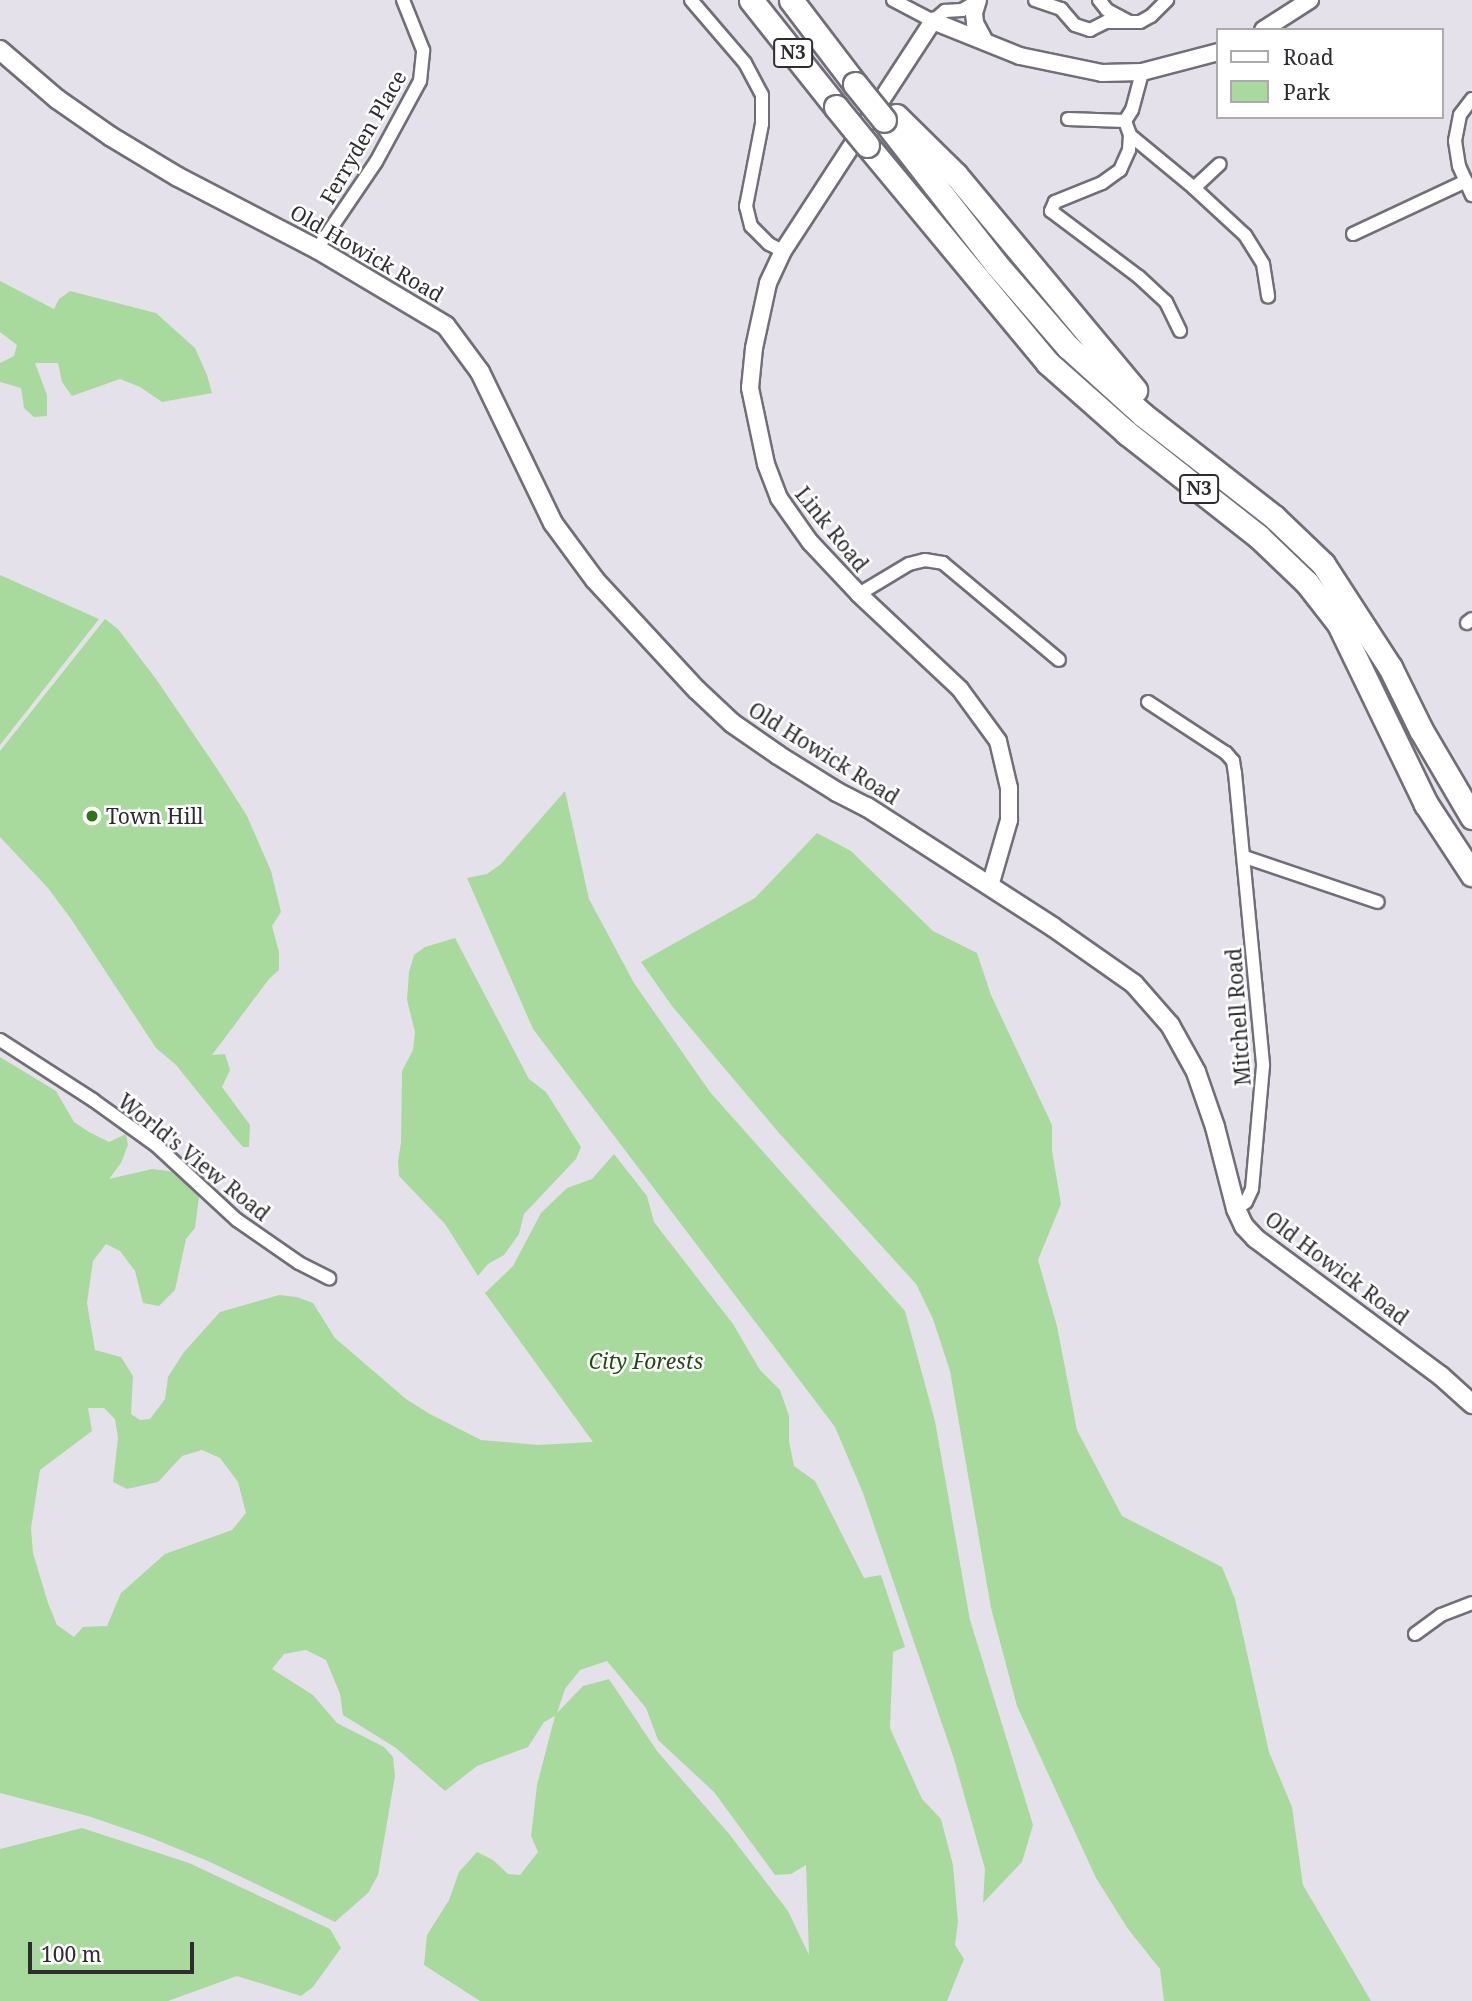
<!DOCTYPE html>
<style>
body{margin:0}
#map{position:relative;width:1472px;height:2001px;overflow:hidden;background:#e5e1eb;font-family:"Noto Serif",serif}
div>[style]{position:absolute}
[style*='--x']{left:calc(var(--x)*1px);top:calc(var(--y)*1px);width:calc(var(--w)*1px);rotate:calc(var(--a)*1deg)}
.green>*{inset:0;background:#a9da9d}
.roads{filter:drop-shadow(2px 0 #726e77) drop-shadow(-2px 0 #726e77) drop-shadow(0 2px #726e77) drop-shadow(0 -2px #726e77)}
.minor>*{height:12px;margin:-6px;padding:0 6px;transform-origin:6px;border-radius:6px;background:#fff}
.tertiary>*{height:16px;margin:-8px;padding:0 8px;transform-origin:8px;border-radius:8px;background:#fff}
.secondary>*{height:18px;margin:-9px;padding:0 9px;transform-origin:9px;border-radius:9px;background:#fff}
.motorway>*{height:23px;margin:-11.5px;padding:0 11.5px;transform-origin:11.5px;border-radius:11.5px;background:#fff}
.bridges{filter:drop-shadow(2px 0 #726e77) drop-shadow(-2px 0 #726e77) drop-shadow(0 2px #726e77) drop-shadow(0 -2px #726e77)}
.motorway-bridge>*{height:23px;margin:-11.5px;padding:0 11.5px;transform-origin:11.5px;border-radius:11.5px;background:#fff}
.dots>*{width:19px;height:19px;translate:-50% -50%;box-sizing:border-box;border:4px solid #fff;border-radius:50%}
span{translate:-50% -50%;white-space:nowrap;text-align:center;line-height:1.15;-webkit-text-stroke:5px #fff;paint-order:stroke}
.shield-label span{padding:2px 5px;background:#fff;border:2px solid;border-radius:5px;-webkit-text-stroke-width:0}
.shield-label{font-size:19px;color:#2e2c30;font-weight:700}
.street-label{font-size:21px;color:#2e2c30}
.poi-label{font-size:21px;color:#2e2c30}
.left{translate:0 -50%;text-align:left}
.park-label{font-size:21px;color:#214a15;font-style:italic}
.legend{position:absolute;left:1216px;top:28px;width:228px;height:91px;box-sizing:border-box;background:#fff;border:2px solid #ababac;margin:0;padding:9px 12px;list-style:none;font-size:21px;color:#2e2c30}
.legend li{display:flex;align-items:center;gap:14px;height:35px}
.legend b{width:35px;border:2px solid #ababac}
.scale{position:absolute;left:28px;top:1942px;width:166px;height:32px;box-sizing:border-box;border:4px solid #2e2c30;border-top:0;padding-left:9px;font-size:21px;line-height:24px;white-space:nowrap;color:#2e2c30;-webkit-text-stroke:5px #fff;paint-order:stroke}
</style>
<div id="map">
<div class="green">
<i style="clip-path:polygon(0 281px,54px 309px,59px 299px,70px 291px,156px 313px,195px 348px,207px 375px,212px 393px,162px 402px,140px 387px,120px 379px,72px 396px,62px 382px,58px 363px,35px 363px,47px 395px,47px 416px,34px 417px,24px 408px,21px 388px,0 382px,0 363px,14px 356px,17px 345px,0 332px)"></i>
<i style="clip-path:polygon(0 575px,99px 619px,0 745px)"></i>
<i style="clip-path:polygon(105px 619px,118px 629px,156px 679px,218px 770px,247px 816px,271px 871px,281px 912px,272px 926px,279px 952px,279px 970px,269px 979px,212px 1055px,225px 1054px,230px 1070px,222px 1087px,250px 1125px,249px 1147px,243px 1147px,235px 1138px,176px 1065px,156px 1048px,71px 919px,48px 888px,0 837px,0 751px)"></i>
<i style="clip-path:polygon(565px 791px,589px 899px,634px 983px,710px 1092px,905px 1311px,935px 1421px,970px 1620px,1033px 1825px,1022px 1862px,983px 1903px,985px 1869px,954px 1759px,863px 1493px,835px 1427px,533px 1029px,467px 878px,487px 874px,501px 864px)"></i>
<i style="clip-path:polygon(817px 833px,851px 851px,933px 931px,977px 953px,991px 995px,1052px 1125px,1052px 1151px,1061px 1204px,1038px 1260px,1057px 1326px,1077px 1430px,1122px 1516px,1222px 1567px,1235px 1599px,1269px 1752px,1292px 1807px,1303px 1885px,1371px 2001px,1164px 2001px,1160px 1969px,1128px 1929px,1096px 1878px,1017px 1706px,991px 1608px,950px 1371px,933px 1319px,916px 1284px,779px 1133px,672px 1006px,641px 962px,755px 898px)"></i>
<i style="clip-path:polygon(455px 938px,529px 1079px,546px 1092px,581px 1147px,576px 1159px,524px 1214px,519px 1234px,504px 1255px,488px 1264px,478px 1276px,445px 1224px,399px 1176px,398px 1161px,401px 1143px,402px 1071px,413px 1050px,415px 1032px,407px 1000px,409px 972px,414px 955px,425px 947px)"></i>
<i style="clip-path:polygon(evenodd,0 1057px,56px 1091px,74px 1122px,89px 1132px,109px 1142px,126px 1134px,128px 1145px,121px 1163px,109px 1179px,152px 1169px,169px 1171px,180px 1175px,199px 1197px,195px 1228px,186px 1239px,175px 1290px,159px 1306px,143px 1303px,135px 1271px,120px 1251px,106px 1244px,93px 1261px,87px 1303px,95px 1350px,121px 1357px,133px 1376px,131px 1414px,140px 1420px,150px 1419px,165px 1399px,168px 1377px,184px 1352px,220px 1312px,279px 1295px,297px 1297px,313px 1303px,335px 1338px,406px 1399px,430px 1414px,481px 1440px,538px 1445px,593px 1442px,485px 1293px,513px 1266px,541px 1213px,567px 1188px,592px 1179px,614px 1154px,647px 1196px,654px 1222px,733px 1324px,760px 1370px,780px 1390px,789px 1416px,789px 1441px,794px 1466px,815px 1481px,864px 1578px,881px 1575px,905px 1647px,893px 1652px,890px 1728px,922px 1799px,941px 1819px,953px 1865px,958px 1922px,955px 1945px,964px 1959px,947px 2001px,480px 2001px,424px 1965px,427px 1935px,449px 1900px,459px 1872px,477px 1852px,493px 1860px,508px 1874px,520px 1875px,538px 1852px,531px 1836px,537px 1785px,555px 1716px,544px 1722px,528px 1747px,477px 1766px,445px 1791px,396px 1748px,343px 1715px,340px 1694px,326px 1660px,306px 1650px,284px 1654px,272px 1669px,313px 1695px,337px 1723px,384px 1747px,393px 1757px,395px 1776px,378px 1875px,368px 1893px,335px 1922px,210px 1862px,149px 1837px,88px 1816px,0 1793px,0 1057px,88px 1408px,104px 1408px,115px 1419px,118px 1438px,113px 1482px,127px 1489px,158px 1482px,182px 1456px,202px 1450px,220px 1458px,238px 1482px,246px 1513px,232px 1530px,165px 1554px,121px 1593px,107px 1626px,83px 1627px,74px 1637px,57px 1625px,48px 1603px,33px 1553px,31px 1528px,40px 1470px,92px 1431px,88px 1408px,0 1057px,607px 1661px,646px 1708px,658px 1740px,714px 1792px,775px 1875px,791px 1874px,806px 1865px,809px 1955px,788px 1911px,730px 1835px,657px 1751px,609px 1679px,583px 1686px,557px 1713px,565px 1689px,580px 1670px,607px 1661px)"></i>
<i style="clip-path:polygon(82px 1828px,189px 1863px,330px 1929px,341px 1948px,313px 1987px,301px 1996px,237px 1976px,168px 2001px,0 2001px,0 1849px)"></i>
</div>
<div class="roads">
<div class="minor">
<i style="--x:691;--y:0;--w:83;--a:49.4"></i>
<i style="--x:745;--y:63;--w:36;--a:62"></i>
<i style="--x:762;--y:95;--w:29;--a:90"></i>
<i style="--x:762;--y:124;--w:84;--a:101"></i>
<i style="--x:746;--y:206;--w:21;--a:76"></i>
<i style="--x:751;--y:226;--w:25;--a:45"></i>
<i style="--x:769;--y:244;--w:16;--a:27"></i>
<i style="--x:893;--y:0;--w:45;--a:27.7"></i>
<i style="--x:933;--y:21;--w:16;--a:-40"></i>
<i style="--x:945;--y:11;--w:17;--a:-3"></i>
<i style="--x:962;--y:10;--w:20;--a:-30"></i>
<i style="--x:1035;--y:0;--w:28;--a:19"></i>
<i style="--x:1061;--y:9;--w:21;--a:49"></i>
<i style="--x:1075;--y:25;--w:16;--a:18"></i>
<i style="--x:1090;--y:30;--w:18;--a:-27"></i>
<i style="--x:1106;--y:22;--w:34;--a:0"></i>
<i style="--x:1140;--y:22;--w:13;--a:-29"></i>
<i style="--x:1151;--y:16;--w:23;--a:-45"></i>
<i style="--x:1099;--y:0;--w:13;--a:51"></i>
<i style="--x:1107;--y:10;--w:24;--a:28"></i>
<i style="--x:1472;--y:99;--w:20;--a:127"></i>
<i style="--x:1460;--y:115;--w:26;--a:101"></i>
<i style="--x:1455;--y:141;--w:25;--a:81"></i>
<i style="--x:1459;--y:166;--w:32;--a:66"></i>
<i style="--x:1068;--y:119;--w:57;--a:2"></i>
<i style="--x:1125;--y:121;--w:13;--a:-58"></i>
<i style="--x:1132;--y:110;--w:39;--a:-75"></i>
<i style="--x:1125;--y:121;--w:15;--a:70"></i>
<i style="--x:1130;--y:135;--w:15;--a:94"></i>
<i style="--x:1129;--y:150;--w:22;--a:114"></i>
<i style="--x:1120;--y:170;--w:22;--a:144"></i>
<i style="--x:1102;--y:183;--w:51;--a:158"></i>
<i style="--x:1055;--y:202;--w:10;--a:114"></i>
<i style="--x:1051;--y:211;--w:110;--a:36.9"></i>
<i style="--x:1139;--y:277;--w:37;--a:43"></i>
<i style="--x:1166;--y:302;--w:32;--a:64"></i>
<i style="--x:1130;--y:135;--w:83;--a:39.6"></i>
<i style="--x:1194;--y:188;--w:69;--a:42.7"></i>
<i style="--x:1245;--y:235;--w:34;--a:58"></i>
<i style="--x:1263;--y:264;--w:33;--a:81"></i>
<i style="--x:1194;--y:188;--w:35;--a:-43"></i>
<i style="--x:1353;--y:234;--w:125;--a:-25.1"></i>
<i style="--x:317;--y:249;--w:105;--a:-55.9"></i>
<i style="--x:376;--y:162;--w:92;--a:-61.5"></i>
<i style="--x:420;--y:81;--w:31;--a:-84"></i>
<i style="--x:423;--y:50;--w:54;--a:-111.8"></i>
<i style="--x:859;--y:594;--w:58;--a:-31"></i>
<i style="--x:909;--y:564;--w:16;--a:-14"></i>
<i style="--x:925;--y:560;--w:18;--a:9"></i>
<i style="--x:943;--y:563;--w:151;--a:39.9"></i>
<i style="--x:1467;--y:623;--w:6;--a:-39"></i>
<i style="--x:1148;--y:702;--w:93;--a:33.2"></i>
<i style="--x:1226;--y:753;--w:11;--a:49"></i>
<i style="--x:1233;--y:761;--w:12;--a:81"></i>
<i style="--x:1235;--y:773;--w:294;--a:84.5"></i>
<i style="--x:1263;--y:1066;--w:123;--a:95.1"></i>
<i style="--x:1252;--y:1189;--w:14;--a:115"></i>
<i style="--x:1246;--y:1202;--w:12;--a:145"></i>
<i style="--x:1245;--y:857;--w:140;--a:18.7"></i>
<i style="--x:0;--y:1040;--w:111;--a:32.8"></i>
<i style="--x:93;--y:1100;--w:79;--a:35.7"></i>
<i style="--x:157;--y:1146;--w:109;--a:42.8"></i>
<i style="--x:237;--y:1220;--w:75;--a:34.7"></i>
<i style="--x:299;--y:1263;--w:34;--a:27"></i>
<i style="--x:1415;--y:1634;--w:32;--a:-36"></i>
<i style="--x:1441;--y:1615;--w:33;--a:-21"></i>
</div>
<div class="tertiary">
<i style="--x:978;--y:0;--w:14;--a:107"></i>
<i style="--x:974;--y:13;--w:10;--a:84"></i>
<i style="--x:975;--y:23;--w:21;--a:62"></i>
<i style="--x:1263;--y:30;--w:56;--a:-32.6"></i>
<i style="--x:990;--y:886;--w:69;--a:-73.9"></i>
<i style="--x:1009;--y:820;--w:32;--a:-90"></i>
<i style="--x:1009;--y:788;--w:48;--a:-103.2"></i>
<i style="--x:998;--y:741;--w:64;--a:-126.2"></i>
<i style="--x:960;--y:689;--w:139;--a:-136.8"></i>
<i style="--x:859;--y:594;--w:71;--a:-133.3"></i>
<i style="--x:810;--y:542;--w:54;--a:-125.2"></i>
<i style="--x:779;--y:498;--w:36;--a:-111"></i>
<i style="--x:766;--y:464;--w:78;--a:-101.9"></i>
<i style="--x:750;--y:388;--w:40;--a:-84.3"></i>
<i style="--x:754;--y:348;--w:66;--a:-77.8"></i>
<i style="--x:768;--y:283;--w:35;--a:-65"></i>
<i style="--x:783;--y:251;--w:275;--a:-56.9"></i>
<i style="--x:933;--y:21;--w:94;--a:21.9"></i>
<i style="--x:1020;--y:56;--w:84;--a:11.7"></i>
<i style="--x:1102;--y:73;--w:40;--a:-1.4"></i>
<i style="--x:1142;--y:72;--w:79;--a:-14.7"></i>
</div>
<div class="secondary">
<i style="--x:0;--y:50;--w:75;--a:40.7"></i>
<i style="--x:57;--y:99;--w:65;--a:34.9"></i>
<i style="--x:110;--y:136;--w:79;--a:31.1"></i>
<i style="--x:178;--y:177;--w:157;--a:27.4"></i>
<i style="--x:317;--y:249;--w:150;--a:30.8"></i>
<i style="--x:446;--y:326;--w:57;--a:53.5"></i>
<i style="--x:480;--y:372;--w:168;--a:64.2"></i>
<i style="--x:553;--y:523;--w:71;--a:53.6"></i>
<i style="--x:595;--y:580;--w:150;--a:47.2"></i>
<i style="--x:697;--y:690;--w:48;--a:43.3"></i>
<i style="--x:732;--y:723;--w:56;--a:34.8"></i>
<i style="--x:778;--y:755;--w:70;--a:32.1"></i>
<i style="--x:837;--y:792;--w:34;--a:27"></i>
<i style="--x:867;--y:807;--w:221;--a:32.8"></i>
<i style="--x:1053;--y:927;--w:99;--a:35.1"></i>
<i style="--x:1134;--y:984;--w:55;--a:48.7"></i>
<i style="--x:1170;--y:1025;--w:54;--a:61"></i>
<i style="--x:1196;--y:1072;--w:58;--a:70.9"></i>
<i style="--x:1215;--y:1127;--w:85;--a:75.6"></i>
<i style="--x:1236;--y:1209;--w:19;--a:65"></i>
<i style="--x:1244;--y:1226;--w:16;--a:47"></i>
<i style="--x:1255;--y:1238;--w:232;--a:36.6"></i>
<i style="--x:1441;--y:1376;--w:42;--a:42.1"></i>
</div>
<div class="motorway">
<i style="--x:751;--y:0;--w:137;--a:51.5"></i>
<i style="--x:791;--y:0;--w:106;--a:52.7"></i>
<i style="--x:896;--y:116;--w:84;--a:44.5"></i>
<i style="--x:956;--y:175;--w:280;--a:50.2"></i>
<i style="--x:884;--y:120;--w:182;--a:52.1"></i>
<i style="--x:996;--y:264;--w:110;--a:49.1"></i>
<i style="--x:1068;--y:347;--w:101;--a:42.2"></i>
<i style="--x:1143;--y:415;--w:166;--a:37.9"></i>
<i style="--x:1274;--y:517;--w:68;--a:43.8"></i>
<i style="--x:1323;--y:564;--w:123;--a:57"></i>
<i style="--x:1390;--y:667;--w:70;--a:63.8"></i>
<i style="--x:1421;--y:730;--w:101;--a:59.6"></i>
<i style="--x:867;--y:145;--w:283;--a:50.3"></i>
<i style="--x:1048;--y:363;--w:106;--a:41.5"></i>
<i style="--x:1127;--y:433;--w:167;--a:38.2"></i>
<i style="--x:1258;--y:536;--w:68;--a:43.8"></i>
<i style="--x:1307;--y:583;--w:52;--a:52"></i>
<i style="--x:1339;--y:624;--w:200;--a:64.2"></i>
<i style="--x:1426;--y:804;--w:84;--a:56.7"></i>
</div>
</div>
<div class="bridges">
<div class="motorway-bridge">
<i style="--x:855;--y:84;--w:46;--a:51.1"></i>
<i style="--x:836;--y:107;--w:49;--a:50.8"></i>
</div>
</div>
<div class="dots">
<i style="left:92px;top:816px;background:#2f7618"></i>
</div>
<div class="shield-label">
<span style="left:793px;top:53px">N3</span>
<span style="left:1199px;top:489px">N3</span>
</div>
<div class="street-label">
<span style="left:363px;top:137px;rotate:-60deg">Ferryden Place</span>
<span style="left:367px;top:253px;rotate:30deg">Old Howick Road</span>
<span style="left:832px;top:529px;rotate:51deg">Link Road</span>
<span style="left:824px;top:753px;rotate:32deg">Old Howick Road</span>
<span style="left:1238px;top:1017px;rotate:-94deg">Mitchell Road</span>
<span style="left:194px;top:1157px;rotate:39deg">World's View Road</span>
<span style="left:1337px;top:1268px;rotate:37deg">Old Howick Road</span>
</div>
<div class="poi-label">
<span class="left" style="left:106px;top:816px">Town Hill</span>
</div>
<div class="park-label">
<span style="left:646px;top:1361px">City Forests</span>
</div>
<ul class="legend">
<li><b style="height:9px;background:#fff"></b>Road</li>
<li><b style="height:19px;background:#a9da9d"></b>Park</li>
</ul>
<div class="scale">100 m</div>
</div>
